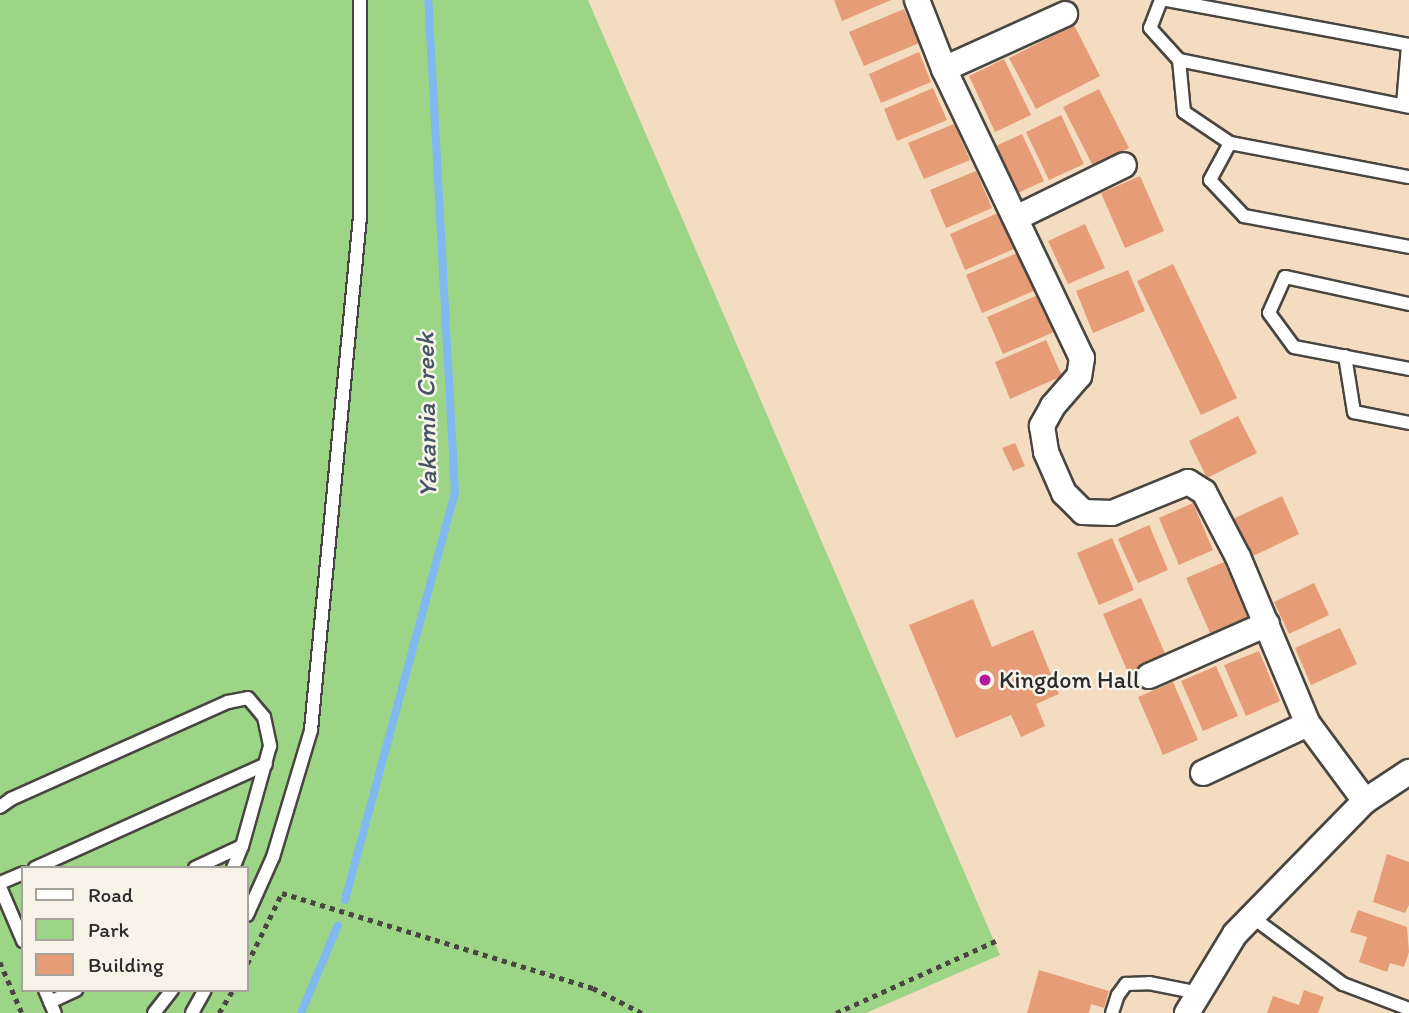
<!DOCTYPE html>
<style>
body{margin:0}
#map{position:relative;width:1409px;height:1013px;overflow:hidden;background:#f4dcc0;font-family:Itim,sans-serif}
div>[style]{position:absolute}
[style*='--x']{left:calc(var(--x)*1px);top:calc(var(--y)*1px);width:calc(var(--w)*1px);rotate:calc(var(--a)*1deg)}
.green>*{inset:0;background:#9dd587}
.stream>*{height:8px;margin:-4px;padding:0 4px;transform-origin:4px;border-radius:4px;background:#80b8f0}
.building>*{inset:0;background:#e69c76}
.path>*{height:4.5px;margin-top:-2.25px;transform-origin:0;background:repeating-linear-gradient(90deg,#494641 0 5px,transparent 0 10px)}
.roads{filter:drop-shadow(2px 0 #494641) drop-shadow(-2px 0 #494641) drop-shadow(0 2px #494641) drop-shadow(0 -2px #494641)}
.service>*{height:12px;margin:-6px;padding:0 6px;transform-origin:6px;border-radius:6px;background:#fff}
.minor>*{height:24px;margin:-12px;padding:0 12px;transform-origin:12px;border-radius:12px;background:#fff}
.dots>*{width:19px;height:19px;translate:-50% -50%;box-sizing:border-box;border:4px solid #f7f3e8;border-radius:50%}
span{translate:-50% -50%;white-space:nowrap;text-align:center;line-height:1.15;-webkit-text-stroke:5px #f7f3e8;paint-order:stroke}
.poi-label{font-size:24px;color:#2b2b2b}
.left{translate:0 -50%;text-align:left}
.water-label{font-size:26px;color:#456;font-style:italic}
.legend{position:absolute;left:21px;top:866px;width:228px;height:126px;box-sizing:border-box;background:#f7f3e8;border:2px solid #a5a39c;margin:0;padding:9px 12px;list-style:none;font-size:21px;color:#2b2b2b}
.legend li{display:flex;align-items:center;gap:14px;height:35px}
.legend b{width:35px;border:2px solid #a5a39c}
</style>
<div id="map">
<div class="green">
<i style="clip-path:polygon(evenodd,0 0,588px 0,1000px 955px,866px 1013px,0 1013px,0 0,23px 868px,247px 868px,247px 990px,23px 990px,23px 868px)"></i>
</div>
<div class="stream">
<i style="--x:345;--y:900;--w:422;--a:-74.9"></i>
<i style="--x:455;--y:493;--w:494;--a:-93.1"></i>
<i style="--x:301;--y:1013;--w:95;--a:-67.2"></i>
</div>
<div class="building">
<i style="clip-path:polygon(834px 0,891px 0,842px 21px)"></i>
<i style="clip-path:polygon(904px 9px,919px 43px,864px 66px,849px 32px)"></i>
<i style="clip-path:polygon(1074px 25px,1100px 76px,1036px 109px,1009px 58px)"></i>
<i style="clip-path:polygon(919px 52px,931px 82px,881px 103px,869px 74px)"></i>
<i style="clip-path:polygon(1004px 59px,1031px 115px,995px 132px,969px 76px)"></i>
<i style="clip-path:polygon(933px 88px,947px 120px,897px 141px,884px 109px)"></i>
<i style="clip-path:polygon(1099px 89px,1129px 148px,1093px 166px,1063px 107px)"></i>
<i style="clip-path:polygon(1061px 115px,1084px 164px,1049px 180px,1026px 132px)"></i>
<i style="clip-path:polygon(954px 124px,970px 160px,924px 179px,908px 143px)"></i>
<i style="clip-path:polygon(1022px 134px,1044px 181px,1007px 198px,985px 151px)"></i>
<i style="clip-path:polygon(976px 171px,992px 208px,946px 228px,930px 190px)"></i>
<i style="clip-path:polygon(1140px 176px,1164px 231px,1125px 248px,1101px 193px)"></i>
<i style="clip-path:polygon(998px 213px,1014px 249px,965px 270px,950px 234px)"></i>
<i style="clip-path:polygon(1085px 224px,1105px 268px,1068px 284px,1048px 241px)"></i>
<i style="clip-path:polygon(1017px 253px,1034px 291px,982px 313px,966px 275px)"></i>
<i style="clip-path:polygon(1173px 264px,1237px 398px,1201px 415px,1137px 281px)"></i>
<i style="clip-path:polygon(1128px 270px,1145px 311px,1093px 333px,1076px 291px)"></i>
<i style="clip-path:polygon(1038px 295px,1054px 332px,1003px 354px,987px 317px)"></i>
<i style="clip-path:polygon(1046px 340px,1062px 376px,1010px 399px,995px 362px)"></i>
<i style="clip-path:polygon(1238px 416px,1257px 453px,1207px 478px,1189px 441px)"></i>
<i style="clip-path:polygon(1015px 443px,1025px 466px,1013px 471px,1002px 448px)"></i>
<i style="clip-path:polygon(1282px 496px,1299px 534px,1251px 557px,1233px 519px)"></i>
<i style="clip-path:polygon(1193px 503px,1213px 550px,1179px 565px,1159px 518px)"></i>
<i style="clip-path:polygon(1149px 525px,1168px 570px,1138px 583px,1118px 539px)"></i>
<i style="clip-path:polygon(1112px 538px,1134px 590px,1099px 605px,1077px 553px)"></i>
<i style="clip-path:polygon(1224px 562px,1248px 619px,1211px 635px,1186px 578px)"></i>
<i style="clip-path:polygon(1314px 583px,1329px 615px,1289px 634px,1274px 602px)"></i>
<i style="clip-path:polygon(1141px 598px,1167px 658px,1129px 675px,1103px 614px)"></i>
<i style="clip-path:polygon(973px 599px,992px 647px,1033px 630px,1059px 694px,1036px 704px,1045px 726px,1021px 737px,1011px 715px,956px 738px,909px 625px)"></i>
<i style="clip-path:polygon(1340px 628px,1357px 664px,1311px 685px,1295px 648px)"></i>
<i style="clip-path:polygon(1259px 651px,1280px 701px,1246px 716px,1224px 665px)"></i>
<i style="clip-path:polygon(1216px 666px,1238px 716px,1203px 731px,1181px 681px)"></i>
<i style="clip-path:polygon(1173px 682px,1198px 740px,1163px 755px,1138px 697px)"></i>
<i style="clip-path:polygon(1387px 854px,1409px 862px,1409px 905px,1405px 913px,1373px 902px)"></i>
<i style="clip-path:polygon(1358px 910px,1407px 927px,1409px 952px,1404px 967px,1390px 963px,1387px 972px,1359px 962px,1367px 937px,1350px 932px)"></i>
<i style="clip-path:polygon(1039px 970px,1109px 991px,1104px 1008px,1091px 1004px,1089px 1013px,1027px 1013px)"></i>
<i style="clip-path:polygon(1304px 990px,1324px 997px,1318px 1013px,1267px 1013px,1273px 996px,1299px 1005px)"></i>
</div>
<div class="path">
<i style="--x:0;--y:962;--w:56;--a:66.7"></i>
<i style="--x:247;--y:964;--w:79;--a:-63.8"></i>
<i style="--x:282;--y:893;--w:325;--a:17"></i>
<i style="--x:593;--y:988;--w:55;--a:27"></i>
<i style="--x:219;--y:1013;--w:27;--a:-59"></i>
<i style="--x:836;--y:1013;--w:178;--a:-24.3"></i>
</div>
<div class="roads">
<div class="service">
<i style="--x:1161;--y:0;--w:30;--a:111"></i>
<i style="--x:1150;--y:28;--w:43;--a:47.8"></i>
<i style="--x:1179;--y:60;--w:235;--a:11.5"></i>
<i style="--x:1167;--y:0;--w:246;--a:10.5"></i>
<i style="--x:1179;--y:60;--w:52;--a:84.5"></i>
<i style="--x:1184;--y:112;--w:55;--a:34"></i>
<i style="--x:1230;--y:143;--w:182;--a:10.8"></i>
<i style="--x:1403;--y:105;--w:60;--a:-85.2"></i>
<i style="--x:1230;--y:143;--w:42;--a:118.4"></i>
<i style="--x:1210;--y:180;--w:50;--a:46.6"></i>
<i style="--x:1244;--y:216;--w:168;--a:10.6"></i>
<i style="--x:1409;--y:304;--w:127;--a:-167.7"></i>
<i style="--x:1285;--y:277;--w:39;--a:114"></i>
<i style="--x:1269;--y:313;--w:42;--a:53.7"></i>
<i style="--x:1294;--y:347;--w:117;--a:10.8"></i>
<i style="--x:1345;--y:356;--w:57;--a:80.9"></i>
<i style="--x:1354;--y:412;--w:56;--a:11.3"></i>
<i style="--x:0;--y:807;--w:14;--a:-36"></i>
<i style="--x:11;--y:799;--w:238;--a:-24.1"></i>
<i style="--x:228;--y:702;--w:20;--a:-11"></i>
<i style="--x:248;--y:698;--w:25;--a:50"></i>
<i style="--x:264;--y:717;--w:30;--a:78"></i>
<i style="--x:270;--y:746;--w:104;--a:105.6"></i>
<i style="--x:242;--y:846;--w:24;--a:112"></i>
<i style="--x:35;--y:868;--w:253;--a:-24.2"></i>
<i style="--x:195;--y:868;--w:52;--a:-25.1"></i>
<i style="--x:0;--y:883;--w:25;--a:-23"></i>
<i style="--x:0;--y:887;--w:59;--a:66.9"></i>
<i style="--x:247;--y:915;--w:64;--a:-65.9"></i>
<i style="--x:273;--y:857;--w:133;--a:-73.3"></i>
<i style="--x:311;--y:730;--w:516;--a:-84.55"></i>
<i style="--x:360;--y:216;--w:216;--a:-90"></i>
<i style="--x:1252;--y:917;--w:113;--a:36.4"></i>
<i style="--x:1343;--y:984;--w:71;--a:20.7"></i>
<i style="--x:45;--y:990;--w:25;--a:67"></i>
<i style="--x:50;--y:1002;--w:29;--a:-25"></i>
<i style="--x:154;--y:1013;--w:29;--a:-52"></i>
<i style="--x:192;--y:1013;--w:26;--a:-61"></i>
<i style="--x:1112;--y:1013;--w:19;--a:-72"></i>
<i style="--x:1118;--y:995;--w:14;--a:-54"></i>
<i style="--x:1126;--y:984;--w:23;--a:-2"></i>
<i style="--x:1149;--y:983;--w:51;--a:11.3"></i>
</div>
<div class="minor">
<i style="--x:917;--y:0;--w:74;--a:68.6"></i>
<i style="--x:944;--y:69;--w:320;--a:64.5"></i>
<i style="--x:1082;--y:358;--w:18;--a:99"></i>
<i style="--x:1079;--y:376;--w:40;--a:131"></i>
<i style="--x:1053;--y:406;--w:23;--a:119"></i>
<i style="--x:1042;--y:426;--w:26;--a:81"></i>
<i style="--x:1046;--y:452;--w:45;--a:66.3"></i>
<i style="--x:1064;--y:493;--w:27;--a:45"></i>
<i style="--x:1083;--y:512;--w:29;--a:2"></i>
<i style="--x:1112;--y:513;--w:82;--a:-22.2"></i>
<i style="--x:1188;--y:482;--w:19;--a:32"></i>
<i style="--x:1204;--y:492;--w:73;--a:62.4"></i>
<i style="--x:1238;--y:557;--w:181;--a:67.3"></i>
<i style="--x:1308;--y:724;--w:96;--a:53.5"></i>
<i style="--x:944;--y:69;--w:133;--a:-24.4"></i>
<i style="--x:1016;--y:218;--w:120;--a:-26.1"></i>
<i style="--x:1149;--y:676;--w:129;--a:-23.8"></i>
<i style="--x:1203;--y:773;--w:116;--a:-25"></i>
<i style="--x:1187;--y:1013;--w:92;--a:-58.7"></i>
<i style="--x:1235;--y:934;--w:186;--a:-45.7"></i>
<i style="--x:1365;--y:801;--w:53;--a:-33.4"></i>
</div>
</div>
<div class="dots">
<i style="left:985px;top:680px;background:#b5179e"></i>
</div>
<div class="poi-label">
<span class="left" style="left:999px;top:680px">Kingdom Hall</span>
</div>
<div class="water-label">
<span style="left:427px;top:415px;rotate:-91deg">Yakamia Creek</span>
</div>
<ul class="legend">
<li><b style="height:9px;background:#fff"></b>Road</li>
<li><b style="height:19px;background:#9dd587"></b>Park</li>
<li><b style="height:19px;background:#e69c76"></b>Building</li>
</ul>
</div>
